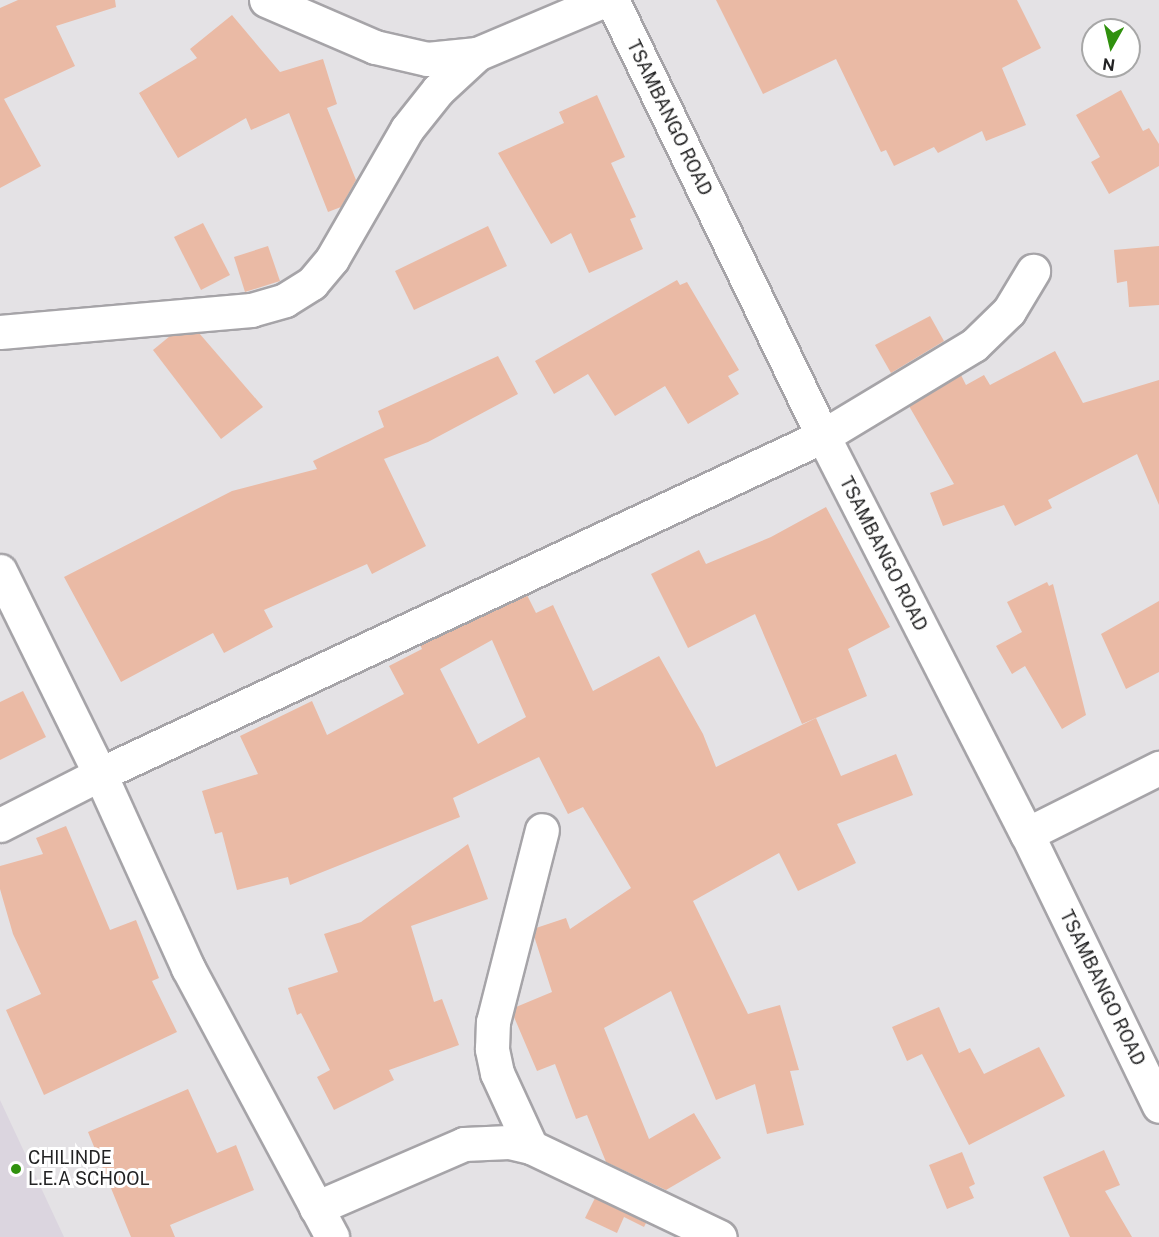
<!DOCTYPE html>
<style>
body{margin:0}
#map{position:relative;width:1159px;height:1237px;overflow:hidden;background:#e4e2e5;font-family:"Public Sans",sans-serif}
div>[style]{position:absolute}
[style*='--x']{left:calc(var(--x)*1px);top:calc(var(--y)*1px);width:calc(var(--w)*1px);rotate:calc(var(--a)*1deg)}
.built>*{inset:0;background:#dbd5df}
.building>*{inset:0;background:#eabaa5}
.roads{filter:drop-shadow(2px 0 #a6a4a8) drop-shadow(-2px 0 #a6a4a8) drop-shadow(0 2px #a6a4a8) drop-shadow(0 -2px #a6a4a8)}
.minor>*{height:33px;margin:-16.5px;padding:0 16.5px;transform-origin:16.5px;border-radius:16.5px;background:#fff}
.dots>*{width:16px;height:16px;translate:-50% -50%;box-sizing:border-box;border:3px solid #fff;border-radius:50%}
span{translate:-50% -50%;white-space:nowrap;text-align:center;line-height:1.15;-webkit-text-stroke:6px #fff;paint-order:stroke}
.street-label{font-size:18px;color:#222223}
.poi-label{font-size:18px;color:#222223}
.left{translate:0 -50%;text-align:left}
.north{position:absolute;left:1081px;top:18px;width:60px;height:60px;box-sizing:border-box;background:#fff;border:2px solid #a7a7a7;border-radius:50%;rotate:188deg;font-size:16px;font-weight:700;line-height:24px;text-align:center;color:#222223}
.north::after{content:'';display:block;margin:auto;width:21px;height:27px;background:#30910e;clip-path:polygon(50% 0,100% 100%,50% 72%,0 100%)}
</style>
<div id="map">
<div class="built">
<i style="clip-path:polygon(0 1100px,64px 1237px,0 1237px)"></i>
</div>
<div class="building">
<i style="clip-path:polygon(18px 0,115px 0,116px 7px,56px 26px,75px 66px,4px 99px,41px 166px,0 188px,0 8px)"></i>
<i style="clip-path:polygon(716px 0,1017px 0,1041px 48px,1002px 68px,1026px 125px,986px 141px,982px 131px,938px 153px,934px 147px,894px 166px,886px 150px,881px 152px,836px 59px,763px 94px)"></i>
<i style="clip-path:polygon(232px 15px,280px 72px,323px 59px,337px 104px,327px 108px,356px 180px,341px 207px,328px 212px,289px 113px,251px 130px,246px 118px,178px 158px,139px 93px,197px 58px,190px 49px)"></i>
<i style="clip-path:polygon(1121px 90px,1143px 131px,1149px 128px,1159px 144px,1159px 166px,1109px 194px,1091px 162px,1100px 157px,1076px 115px)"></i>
<i style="clip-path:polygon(597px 95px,625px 157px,611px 163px,636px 217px,630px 219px,643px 249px,589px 273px,571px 233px,551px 244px,498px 153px,564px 123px,559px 112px)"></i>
<i style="clip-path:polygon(203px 223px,230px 275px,201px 290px,174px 237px)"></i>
<i style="clip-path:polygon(488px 226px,507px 266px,414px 310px,395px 271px)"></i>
<i style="clip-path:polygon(268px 246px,280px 281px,245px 292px,234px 257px)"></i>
<i style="clip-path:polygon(1159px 246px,1159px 305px,1129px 307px,1127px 281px,1117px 283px,1114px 250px)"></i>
<i style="clip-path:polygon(677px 280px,680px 285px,687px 282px,739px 370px,728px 376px,739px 394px,688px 424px,665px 386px,615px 416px,588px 374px,554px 394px,535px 361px)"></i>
<i style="clip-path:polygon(930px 316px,944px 341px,891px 373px,875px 345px)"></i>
<i style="clip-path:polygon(199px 333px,263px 407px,221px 439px,153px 350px,170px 336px)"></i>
<i style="clip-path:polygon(1055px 351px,1083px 403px,1159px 380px,1159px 505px,1137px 454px,1048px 500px,1052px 508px,1015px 526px,1004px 505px,943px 526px,930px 493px,954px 484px,909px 406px,961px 375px,966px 385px,984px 375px,990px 385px)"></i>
<i style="clip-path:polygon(498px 356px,518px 394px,428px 442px,384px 459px,426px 546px,372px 574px,367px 564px,264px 610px,273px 627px,224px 653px,213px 633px,121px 682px,64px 577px,232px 491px,317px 469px,313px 461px,384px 427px,378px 411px)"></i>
<i style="clip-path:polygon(826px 507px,890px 627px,848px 649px,867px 696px,802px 724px,755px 614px,688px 648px,651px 574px,699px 550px,706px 564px,771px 537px)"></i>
<i style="clip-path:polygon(1047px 582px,1049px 586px,1053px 584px,1086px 715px,1062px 729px,1025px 666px,1012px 674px,996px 646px,1022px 632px,1007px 602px)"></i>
<i style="clip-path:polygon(evenodd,527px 595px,536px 613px,553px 605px,593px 691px,659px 656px,703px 734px,716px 767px,816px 718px,841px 776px,896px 754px,913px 795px,837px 824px,856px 863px,798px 891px,779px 853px,693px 901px,748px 1014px,780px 1005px,799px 1070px,790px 1071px,804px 1125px,767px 1134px,755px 1084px,716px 1100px,671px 991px,604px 1028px,649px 1139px,694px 1113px,721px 1158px,666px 1190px,606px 1162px,587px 1115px,576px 1119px,555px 1064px,537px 1071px,514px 1017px,516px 1007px,552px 992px,534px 936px,536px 928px,566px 918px,570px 929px,631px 888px,583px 807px,568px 814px,539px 757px,453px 798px,460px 817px,290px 885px,288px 877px,237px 890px,222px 832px,215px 834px,202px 791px,258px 774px,240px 736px,312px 701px,327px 735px,404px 694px,389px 666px,422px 649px,420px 645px,527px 595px,492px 640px,526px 717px,478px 744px,440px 669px,492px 640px)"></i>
<i style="clip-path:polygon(1159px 601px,1159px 672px,1126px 689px,1101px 634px)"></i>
<i style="clip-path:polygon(23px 691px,46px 737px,0 760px,0 702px)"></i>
<i style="clip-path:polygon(66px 826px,110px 930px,136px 920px,159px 978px,152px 981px,177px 1032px,44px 1095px,6px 1010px,41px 994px,13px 934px,0 889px,0 866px,43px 854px,36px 838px)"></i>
<i style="clip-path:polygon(468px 844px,488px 899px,411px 926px,434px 1002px,442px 999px,459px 1045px,389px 1070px,394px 1080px,334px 1110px,317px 1077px,330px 1070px,301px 1013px,297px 1015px,288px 988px,338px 972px,324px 934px,361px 922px)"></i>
<i style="clip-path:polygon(939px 1007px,959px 1053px,970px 1048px,984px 1074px,1039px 1047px,1065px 1096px,969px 1145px,922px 1054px,907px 1061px,892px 1027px)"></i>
<i style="clip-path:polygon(188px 1089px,217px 1153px,236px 1145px,254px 1190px,170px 1225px,175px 1237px,131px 1237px,88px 1132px)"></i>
<i style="clip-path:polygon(1104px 1150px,1120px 1185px,1105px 1191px,1132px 1237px,1070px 1237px,1043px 1177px)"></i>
<i style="clip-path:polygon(962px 1152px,975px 1184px,969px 1187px,974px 1198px,947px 1209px,929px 1165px)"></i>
<i style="clip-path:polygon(595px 1198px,646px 1223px,644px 1227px,624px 1217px,617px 1233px,585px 1218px)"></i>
</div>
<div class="roads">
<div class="minor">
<i style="--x:266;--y:0;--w:119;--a:23.3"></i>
<i style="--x:375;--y:47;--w:53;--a:13"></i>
<i style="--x:427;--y:59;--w:50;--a:-5.7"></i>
<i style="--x:612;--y:0;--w:484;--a:64.2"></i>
<i style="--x:823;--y:436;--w:447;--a:62.9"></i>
<i style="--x:1027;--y:834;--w:302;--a:64.1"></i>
<i style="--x:0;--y:332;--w:252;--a:-5"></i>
<i style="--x:251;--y:310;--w:35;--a:-16"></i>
<i style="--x:285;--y:300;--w:32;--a:-32"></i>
<i style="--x:312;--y:283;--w:31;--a:-50"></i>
<i style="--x:332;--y:259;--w:150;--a:-60"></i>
<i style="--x:407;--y:129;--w:50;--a:-51.5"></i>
<i style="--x:438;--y:90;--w:53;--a:-42.7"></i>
<i style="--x:477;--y:54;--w:139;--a:-22.9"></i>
<i style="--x:0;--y:571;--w:226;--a:63.8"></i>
<i style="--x:100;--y:774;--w:213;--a:65.6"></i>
<i style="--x:188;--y:968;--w:305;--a:61.8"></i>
<i style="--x:0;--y:825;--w:112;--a:-27"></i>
<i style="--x:100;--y:774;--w:798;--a:-25.06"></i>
<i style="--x:823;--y:436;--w:176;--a:-31.1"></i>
<i style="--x:974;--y:345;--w:49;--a:-44.2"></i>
<i style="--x:1009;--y:311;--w:47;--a:-59"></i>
<i style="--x:1027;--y:834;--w:148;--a:-26.6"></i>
<i style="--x:531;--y:1147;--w:81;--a:-114.7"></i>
<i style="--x:497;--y:1073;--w:25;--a:-102"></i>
<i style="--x:492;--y:1049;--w:27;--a:-88"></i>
<i style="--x:493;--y:1022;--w:198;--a:-75.7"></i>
<i style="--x:316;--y:1208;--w:161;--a:-23.4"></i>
<i style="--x:464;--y:1144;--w:45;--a:-2.5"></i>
<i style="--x:509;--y:1142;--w:23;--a:13"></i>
<i style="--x:531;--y:1147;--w:209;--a:25.5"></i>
</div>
</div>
<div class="dots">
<i style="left:16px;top:1169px;background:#30910e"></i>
</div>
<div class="street-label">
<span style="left:669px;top:118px;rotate:64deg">TSAMBANGO ROAD</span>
<span style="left:883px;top:554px;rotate:63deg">TSAMBANGO ROAD</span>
<span style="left:1102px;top:988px;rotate:64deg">TSAMBANGO ROAD</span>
</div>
<div class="poi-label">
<span class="left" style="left:28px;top:1169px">CHILINDE<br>L.E.A SCHOOL</span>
</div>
<div class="north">N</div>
</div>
